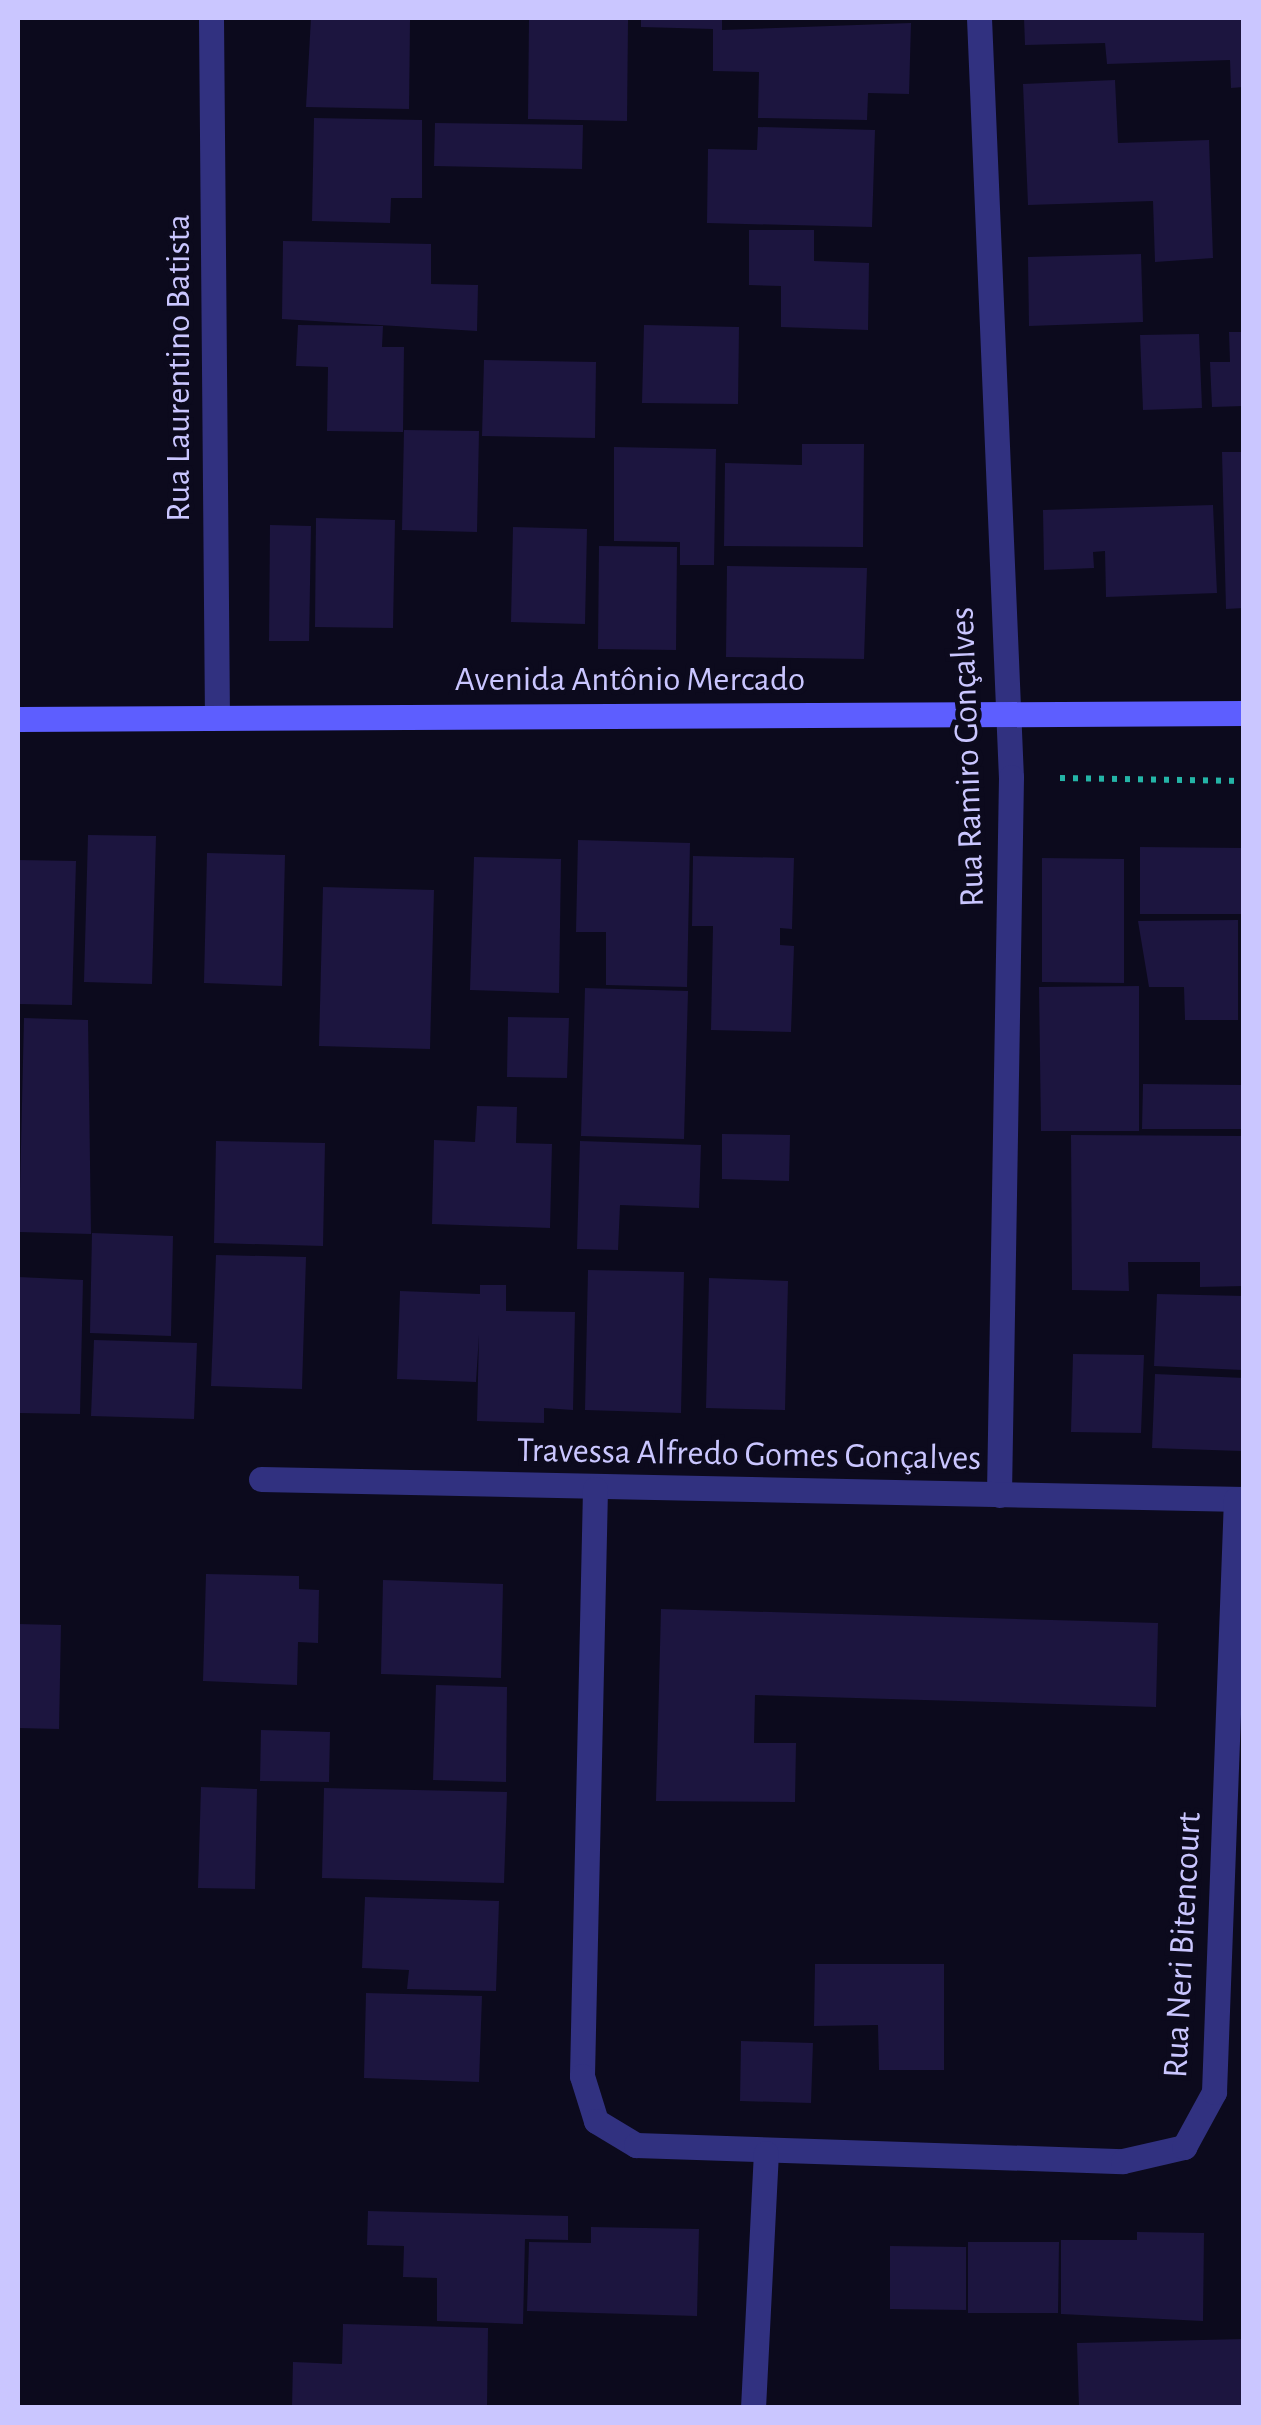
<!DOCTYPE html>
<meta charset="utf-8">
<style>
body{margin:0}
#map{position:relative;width:1261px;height:2425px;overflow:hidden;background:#0c0a1d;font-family:"Alegreya Sans",sans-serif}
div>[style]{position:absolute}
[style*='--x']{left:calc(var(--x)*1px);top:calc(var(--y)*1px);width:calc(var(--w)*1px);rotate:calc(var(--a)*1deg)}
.building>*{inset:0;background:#1c153f}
.path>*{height:6px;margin-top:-3px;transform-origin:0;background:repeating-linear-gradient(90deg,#24b5a7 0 5px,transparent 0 13px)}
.street>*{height:25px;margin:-12.5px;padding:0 12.5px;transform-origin:12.5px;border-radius:12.5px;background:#313180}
.secondary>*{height:25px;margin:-12.5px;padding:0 12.5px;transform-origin:12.5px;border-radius:12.5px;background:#5d5eff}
span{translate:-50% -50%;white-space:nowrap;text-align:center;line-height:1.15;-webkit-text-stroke:10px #0c0a1d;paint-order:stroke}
.street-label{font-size:35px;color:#cac6ff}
.frame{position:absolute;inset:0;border:20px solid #cac6ff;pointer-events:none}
</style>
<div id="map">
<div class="building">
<i style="clip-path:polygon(311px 18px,410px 20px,409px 109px,306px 107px)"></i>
<i style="clip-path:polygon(529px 18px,628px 20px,627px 121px,528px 119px)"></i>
<i style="clip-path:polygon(641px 18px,722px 18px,722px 30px,911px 23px,909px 94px,868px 93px,867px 120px,758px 118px,759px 72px,713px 71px,713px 29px,641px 27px)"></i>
<i style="clip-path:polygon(1024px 18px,1244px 18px,1244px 87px,1231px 88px,1230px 60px,1107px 64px,1105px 43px,1025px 45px)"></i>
<i style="clip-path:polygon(1115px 80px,1118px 143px,1209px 140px,1213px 258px,1155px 262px,1153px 201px,1028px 205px,1023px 84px)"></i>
<i style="clip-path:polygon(314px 118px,422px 120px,422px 198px,391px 198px,390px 223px,312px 221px)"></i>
<i style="clip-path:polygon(435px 123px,583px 125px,582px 169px,434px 166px)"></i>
<i style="clip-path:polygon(758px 127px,875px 130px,872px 227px,707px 223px,708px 149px,757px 150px)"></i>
<i style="clip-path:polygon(749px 230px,814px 230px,814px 261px,869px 263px,868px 330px,781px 327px,781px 286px,749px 285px)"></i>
<i style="clip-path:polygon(283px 241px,431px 244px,431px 284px,478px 285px,477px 331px,282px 319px)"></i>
<i style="clip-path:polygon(1141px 254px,1143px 322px,1029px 326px,1028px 257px)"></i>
<i style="clip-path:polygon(298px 325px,383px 326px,382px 347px,404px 347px,403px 432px,327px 431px,328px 367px,296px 366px)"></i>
<i style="clip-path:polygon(644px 325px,739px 327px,738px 404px,642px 403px)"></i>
<i style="clip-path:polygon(1229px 332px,1244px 332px,1244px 406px,1212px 407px,1210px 362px,1230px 362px)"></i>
<i style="clip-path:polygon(1199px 334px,1202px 408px,1143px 410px,1140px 335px)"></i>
<i style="clip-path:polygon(484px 360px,596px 362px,595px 438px,482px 436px)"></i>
<i style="clip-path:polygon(404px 430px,479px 431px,477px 532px,402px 530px)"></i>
<i style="clip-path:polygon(802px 444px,864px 444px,863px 547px,724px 546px,725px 463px,802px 465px)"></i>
<i style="clip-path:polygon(614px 447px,716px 449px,714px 565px,680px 565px,680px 542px,614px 541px)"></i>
<i style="clip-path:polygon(1222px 452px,1244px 452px,1244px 608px,1226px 609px)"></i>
<i style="clip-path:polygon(1213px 505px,1217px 593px,1106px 597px,1105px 551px,1093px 552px,1094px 568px,1044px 570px,1043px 510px)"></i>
<i style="clip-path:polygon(316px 518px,395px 520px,393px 628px,315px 627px)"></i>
<i style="clip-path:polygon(270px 525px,311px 526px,309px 641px,269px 641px)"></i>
<i style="clip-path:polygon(513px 527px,587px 529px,585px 624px,511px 622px)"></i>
<i style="clip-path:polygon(599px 546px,677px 547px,676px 650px,598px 649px)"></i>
<i style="clip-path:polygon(727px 566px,867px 568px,864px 659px,726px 657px)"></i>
<i style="clip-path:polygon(88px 835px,156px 836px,152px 984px,84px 982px)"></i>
<i style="clip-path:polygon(578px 840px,690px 843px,687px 987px,606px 985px,606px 932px,576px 932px)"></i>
<i style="clip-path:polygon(1140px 847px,1244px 848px,1244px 914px,1140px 914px)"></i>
<i style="clip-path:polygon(207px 853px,285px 855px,282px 986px,204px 983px)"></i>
<i style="clip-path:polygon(693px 856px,794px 858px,792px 929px,780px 928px,780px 945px,794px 946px,791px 1032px,711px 1030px,713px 926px,692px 926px)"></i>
<i style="clip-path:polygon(474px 857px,561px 859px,559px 993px,470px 990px)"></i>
<i style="clip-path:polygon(1042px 858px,1124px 859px,1124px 983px,1042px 982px)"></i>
<i style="clip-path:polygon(18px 860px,76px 861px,72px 1005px,18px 1004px)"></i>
<i style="clip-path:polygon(323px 887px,434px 890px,430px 1049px,319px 1046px)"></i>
<i style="clip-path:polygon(1238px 920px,1238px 1020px,1185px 1020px,1184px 987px,1149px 987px,1138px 921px)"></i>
<i style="clip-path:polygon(1139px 986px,1139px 1131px,1041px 1131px,1039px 987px)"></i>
<i style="clip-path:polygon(585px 988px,688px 991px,684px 1139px,581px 1136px)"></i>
<i style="clip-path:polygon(508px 1017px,569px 1018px,567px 1078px,507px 1077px)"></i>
<i style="clip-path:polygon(24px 1018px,88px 1020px,91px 1234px,19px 1232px)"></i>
<i style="clip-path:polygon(1143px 1084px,1244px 1085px,1244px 1129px,1142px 1129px)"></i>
<i style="clip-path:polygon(477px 1106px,517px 1107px,516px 1143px,552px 1144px,550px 1228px,432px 1224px,434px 1140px,475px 1142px)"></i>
<i style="clip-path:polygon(722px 1134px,790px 1135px,789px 1181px,722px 1179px)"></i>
<i style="clip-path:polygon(1071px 1135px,1244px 1136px,1244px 1286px,1200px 1287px,1200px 1262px,1128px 1262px,1129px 1291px,1072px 1290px)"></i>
<i style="clip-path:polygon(216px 1141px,325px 1143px,323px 1246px,214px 1243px)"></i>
<i style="clip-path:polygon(580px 1141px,701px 1145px,699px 1208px,620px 1205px,618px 1250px,577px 1249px)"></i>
<i style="clip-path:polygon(92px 1233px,173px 1236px,171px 1336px,90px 1333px)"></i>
<i style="clip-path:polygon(216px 1255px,306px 1257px,302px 1389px,211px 1386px)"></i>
<i style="clip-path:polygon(588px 1270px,684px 1272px,681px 1413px,585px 1410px)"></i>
<i style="clip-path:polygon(18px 1277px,83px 1280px,80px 1414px,18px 1413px)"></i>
<i style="clip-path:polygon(709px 1278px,788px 1281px,785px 1410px,706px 1408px)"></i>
<i style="clip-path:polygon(480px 1285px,506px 1285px,506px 1311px,575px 1312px,573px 1410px,544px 1408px,544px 1423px,477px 1421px,479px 1335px,476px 1382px,397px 1379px,400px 1291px,480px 1294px)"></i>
<i style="clip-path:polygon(1157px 1294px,1244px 1296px,1243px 1370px,1154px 1366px)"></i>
<i style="clip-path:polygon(94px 1340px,197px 1343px,194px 1419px,91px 1416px)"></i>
<i style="clip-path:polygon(1073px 1354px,1144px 1355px,1141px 1433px,1071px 1432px)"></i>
<i style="clip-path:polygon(1155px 1374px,1244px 1378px,1241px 1451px,1152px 1448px)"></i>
<i style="clip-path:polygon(206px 1574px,299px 1576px,299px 1589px,319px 1590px,318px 1643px,298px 1642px,297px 1685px,203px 1681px)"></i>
<i style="clip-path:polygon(383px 1580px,503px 1584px,501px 1678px,381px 1674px)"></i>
<i style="clip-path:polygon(661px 1609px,1158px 1623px,1156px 1707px,755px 1695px,754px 1743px,796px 1743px,795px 1802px,656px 1801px)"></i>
<i style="clip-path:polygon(18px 1624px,61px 1625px,59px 1729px,18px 1728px)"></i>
<i style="clip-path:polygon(436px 1685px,507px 1687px,506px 1782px,433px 1780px)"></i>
<i style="clip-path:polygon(261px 1730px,330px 1732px,329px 1782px,260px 1781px)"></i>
<i style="clip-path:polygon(201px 1787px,257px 1789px,255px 1889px,198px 1888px)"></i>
<i style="clip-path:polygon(324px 1788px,507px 1792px,504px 1883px,322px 1878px)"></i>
<i style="clip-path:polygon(365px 1897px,499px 1901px,496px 1991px,407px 1989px,409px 1970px,362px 1968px)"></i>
<i style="clip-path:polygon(815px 1964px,944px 1964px,944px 2070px,879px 2070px,878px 2025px,814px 2026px)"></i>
<i style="clip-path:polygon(366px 1993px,482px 1996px,479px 2082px,364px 2078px)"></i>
<i style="clip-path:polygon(741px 2041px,813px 2043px,811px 2103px,740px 2101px)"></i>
<i style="clip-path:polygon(368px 2211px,568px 2216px,568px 2240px,525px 2239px,523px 2324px,437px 2321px,437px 2278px,403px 2277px,404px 2246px,367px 2245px)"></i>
<i style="clip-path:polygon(591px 2227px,699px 2229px,697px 2316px,527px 2311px,529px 2242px,591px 2243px)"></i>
<i style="clip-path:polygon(1137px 2232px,1204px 2233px,1203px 2321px,1061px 2314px,1061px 2240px,1137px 2240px)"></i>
<i style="clip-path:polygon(968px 2242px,1059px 2242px,1058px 2313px,968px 2313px)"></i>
<i style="clip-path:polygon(890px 2246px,966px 2247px,966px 2310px,890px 2309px)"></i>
<i style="clip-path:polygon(343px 2324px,488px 2328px,487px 2408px,292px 2408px,293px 2362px,342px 2364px)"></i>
<i style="clip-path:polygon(1244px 2339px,1244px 2408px,1079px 2408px,1077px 2343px)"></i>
</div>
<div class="path">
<i style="--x:1060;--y:778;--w:184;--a:0.9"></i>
</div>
<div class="street">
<i style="--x:211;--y:18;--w:699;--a:89.51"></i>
<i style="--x:979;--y:18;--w:760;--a:87.59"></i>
<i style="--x:1011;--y:777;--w:718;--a:90.96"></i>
<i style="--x:261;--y:1479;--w:983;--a:1.17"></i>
<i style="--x:595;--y:1489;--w:587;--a:91.27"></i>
<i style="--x:582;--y:2076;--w:47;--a:72.7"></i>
<i style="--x:596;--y:2121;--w:47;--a:31"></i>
<i style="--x:636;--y:2145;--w:487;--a:1.9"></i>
<i style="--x:1123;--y:2161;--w:63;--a:-12.9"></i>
<i style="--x:1184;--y:2147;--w:63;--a:-61.4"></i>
<i style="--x:1214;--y:2092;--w:593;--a:-87.88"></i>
<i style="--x:753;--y:2408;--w:255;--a:-87.1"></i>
</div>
<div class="secondary">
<i style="--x:18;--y:719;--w:1226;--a:-0.28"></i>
</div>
<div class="street-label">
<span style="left:179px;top:368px;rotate:-90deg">Rua Laurentino Batista</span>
<span style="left:630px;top:680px">Avenida Antônio Mercado</span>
<span style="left:968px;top:757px;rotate:-92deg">Rua Ramiro Gonçalves</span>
<span style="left:749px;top:1455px;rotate:1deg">Travessa Alfredo Gomes Gonçalves</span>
<span style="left:1183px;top:1945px;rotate:-87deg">Rua Neri Bitencourt</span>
</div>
<div class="frame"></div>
</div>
